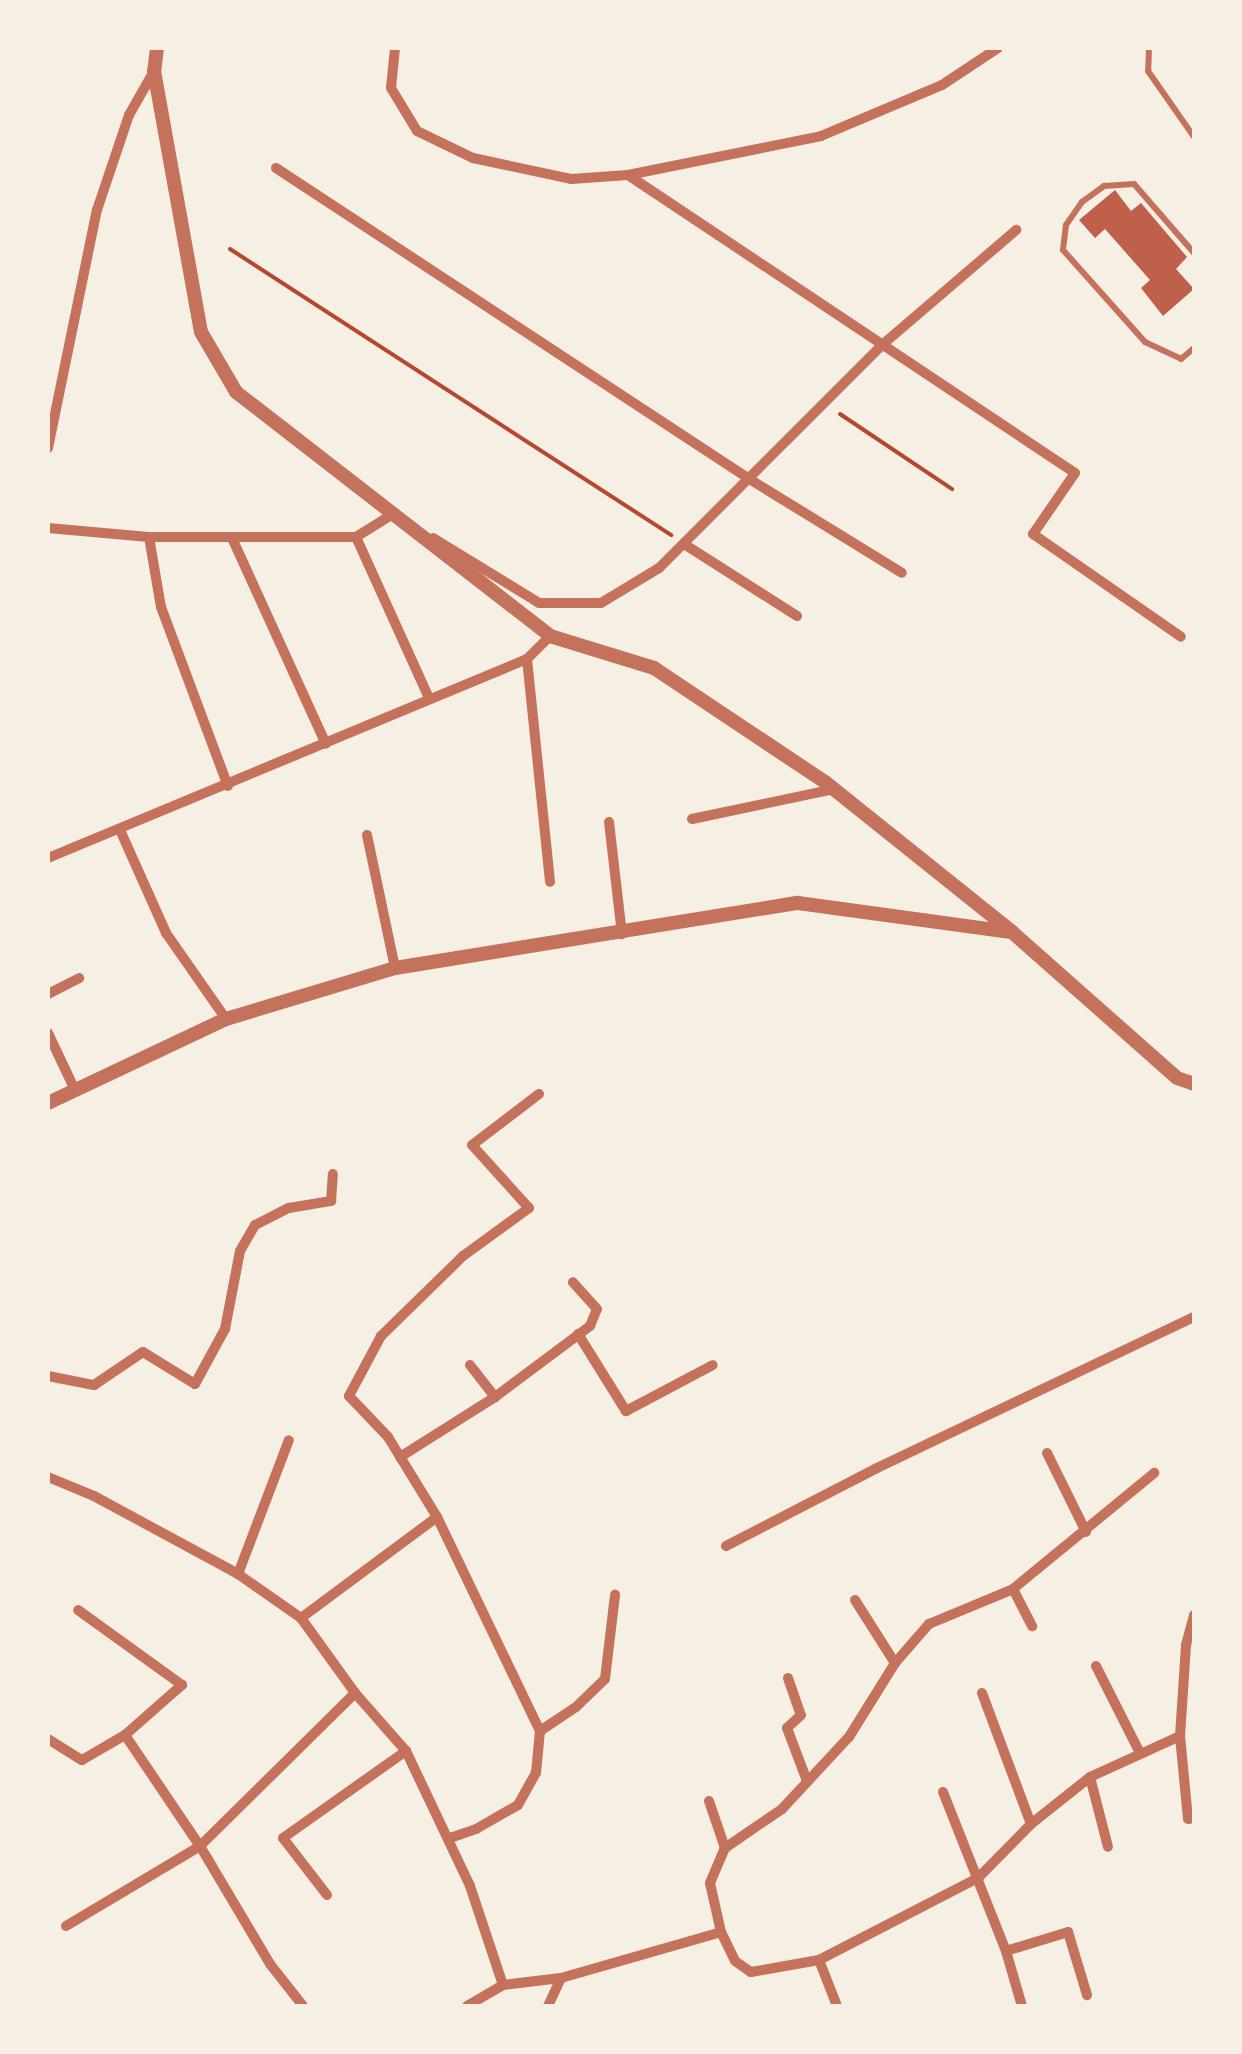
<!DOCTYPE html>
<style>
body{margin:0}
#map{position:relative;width:1242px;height:2054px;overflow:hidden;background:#f6efe4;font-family:"Alegreya Sans",sans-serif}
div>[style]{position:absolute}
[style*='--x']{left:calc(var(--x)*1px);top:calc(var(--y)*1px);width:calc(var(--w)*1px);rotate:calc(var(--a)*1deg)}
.building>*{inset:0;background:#bf614a}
.path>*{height:4px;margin:-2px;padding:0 2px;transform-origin:2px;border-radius:2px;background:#b5482f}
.service>*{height:6px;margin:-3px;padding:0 3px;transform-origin:3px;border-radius:3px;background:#c5725c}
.minor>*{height:10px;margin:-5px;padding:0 5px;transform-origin:5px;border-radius:5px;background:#c5725c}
.tertiary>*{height:14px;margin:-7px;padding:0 7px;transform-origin:7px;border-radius:7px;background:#c5725c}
span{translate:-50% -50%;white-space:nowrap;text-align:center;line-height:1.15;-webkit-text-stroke:10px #f6efe4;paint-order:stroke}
.frame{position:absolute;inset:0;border:50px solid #f6efe4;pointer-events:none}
</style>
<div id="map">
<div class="building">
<i style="clip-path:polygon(1115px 190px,1131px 211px,1141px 203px,1187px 257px,1176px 269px,1194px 289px,1163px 316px,1141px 288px,1150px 280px,1105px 229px,1095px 238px,1079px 220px)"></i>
</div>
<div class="path">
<i style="--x:230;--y:249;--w:526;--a:32.96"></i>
<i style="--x:840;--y:414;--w:135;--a:33.8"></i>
</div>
<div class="service">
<i style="--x:1149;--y:48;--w:23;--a:92"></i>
<i style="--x:1148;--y:71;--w:80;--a:55.1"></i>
<i style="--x:1194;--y:253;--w:91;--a:-131"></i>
<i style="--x:1134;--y:184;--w:30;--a:176"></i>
<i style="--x:1104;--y:186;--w:27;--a:144"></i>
<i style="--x:1082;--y:202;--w:28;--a:125"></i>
<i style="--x:1066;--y:225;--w:25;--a:97"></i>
<i style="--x:1063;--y:250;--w:123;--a:48.3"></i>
<i style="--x:1145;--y:342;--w:40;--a:25"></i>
<i style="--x:1181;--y:359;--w:17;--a:-40"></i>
</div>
<div class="minor">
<i style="--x:395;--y:48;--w:40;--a:95.7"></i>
<i style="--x:391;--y:88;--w:50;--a:58.8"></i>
<i style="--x:417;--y:131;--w:62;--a:25.7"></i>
<i style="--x:473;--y:158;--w:100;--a:12.1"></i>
<i style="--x:571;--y:179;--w:57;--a:-4"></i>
<i style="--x:628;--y:175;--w:197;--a:-11.4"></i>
<i style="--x:821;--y:136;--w:131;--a:-22.9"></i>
<i style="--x:942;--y:85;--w:67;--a:-33.5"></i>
<i style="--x:276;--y:168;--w:568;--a:33.3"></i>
<i style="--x:751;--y:480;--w:177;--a:31.6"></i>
<i style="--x:628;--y:175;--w:537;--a:33.69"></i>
<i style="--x:1075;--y:473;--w:74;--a:124.5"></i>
<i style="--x:1033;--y:534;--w:180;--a:34.8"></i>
<i style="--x:48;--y:448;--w:243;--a:-78.4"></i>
<i style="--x:97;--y:210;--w:100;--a:-71.4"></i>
<i style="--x:129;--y:115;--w:51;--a:-60.4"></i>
<i style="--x:48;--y:528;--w:101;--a:5.1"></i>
<i style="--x:149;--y:537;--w:207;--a:0"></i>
<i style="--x:356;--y:537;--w:44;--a:-31.9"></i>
<i style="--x:149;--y:537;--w:71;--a:80.3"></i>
<i style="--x:161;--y:607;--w:191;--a:69.5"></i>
<i style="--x:356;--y:537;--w:177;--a:65.6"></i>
<i style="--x:232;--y:538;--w:226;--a:65.5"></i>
<i style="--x:433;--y:538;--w:124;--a:31.5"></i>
<i style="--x:539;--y:603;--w:62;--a:0"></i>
<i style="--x:601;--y:603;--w:68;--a:-31.1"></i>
<i style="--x:659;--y:568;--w:315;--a:-45"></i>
<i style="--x:882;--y:345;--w:177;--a:-40.6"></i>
<i style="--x:684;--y:544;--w:134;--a:32.5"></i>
<i style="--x:527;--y:659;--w:224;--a:84.1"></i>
<i style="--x:692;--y:819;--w:145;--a:-11.9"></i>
<i style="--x:609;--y:822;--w:113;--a:83.4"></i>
<i style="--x:120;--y:830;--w:113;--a:65.9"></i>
<i style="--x:166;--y:933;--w:105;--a:55.1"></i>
<i style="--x:367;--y:835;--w:136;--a:78.1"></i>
<i style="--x:48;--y:858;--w:519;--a:-22.56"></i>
<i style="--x:527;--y:659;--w:33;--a:-45"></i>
<i style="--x:48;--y:994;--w:35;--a:-27"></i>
<i style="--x:48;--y:1033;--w:63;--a:64.7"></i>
<i style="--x:539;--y:1094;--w:84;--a:142.7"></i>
<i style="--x:472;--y:1145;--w:85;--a:47.9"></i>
<i style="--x:529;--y:1208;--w:82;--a:144"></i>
<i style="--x:463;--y:1256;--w:115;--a:135.7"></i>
<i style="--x:381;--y:1336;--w:68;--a:118.1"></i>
<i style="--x:349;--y:1396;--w:57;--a:46.4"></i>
<i style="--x:388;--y:1437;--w:94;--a:58.5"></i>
<i style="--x:437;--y:1517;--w:237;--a:64.3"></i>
<i style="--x:578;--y:1334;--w:91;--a:58.1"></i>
<i style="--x:626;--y:1411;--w:98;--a:-27.9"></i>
<i style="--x:470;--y:1365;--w:41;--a:52"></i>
<i style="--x:48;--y:1376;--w:47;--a:11.1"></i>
<i style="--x:94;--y:1385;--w:59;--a:-34"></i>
<i style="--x:143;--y:1352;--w:61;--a:31.6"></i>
<i style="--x:195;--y:1384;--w:63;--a:-61.4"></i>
<i style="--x:225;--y:1329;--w:79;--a:-79.1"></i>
<i style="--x:240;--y:1251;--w:30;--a:-60"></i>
<i style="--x:255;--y:1225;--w:38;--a:-27"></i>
<i style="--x:289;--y:1208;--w:43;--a:-9.5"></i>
<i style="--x:331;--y:1201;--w:27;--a:-86"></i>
<i style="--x:1047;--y:1453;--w:88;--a:63.7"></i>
<i style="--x:400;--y:1457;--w:112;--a:-32.3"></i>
<i style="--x:495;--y:1397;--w:119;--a:-36.8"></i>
<i style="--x:590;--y:1326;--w:18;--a:-68"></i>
<i style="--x:597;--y:1309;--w:36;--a:-132"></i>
<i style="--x:48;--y:1477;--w:50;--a:22.4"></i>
<i style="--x:94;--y:1496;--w:164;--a:28.4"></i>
<i style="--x:238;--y:1574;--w:77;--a:34.9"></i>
<i style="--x:301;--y:1618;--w:92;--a:54.2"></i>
<i style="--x:355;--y:1693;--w:77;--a:48.7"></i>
<i style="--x:406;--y:1751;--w:149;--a:64.6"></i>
<i style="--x:470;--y:1886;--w:104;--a:71.6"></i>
<i style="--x:726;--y:1546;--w:170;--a:-27.3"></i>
<i style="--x:877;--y:1468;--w:351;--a:-25.5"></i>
<i style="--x:238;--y:1574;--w:143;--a:-69.2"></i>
<i style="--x:1013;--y:1589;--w:42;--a:62.8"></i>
<i style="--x:855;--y:1600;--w:75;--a:57.6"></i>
<i style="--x:301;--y:1618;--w:169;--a:-36.6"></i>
<i style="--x:1096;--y:1666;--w:97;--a:63.2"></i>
<i style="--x:788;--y:1678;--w:39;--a:71"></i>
<i style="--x:801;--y:1715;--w:19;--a:137"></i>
<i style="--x:787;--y:1728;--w:57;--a:69.3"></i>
<i style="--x:982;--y:1693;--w:140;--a:69.5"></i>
<i style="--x:125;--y:1735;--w:134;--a:56"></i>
<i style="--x:200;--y:1846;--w:137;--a:59.3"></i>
<i style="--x:270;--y:1964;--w:53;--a:51.8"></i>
<i style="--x:1180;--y:1736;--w:83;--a:84.5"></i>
<i style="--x:1188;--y:1819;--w:6;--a:-9"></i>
<i style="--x:48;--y:1739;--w:40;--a:32"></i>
<i style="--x:82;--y:1760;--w:50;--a:-30.2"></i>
<i style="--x:125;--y:1735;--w:76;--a:-41.3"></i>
<i style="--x:182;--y:1685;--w:128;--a:-144.2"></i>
<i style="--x:1090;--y:1777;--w:72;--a:75.6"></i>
<i style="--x:943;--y:1792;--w:171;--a:68.4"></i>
<i style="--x:1006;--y:1951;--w:57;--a:73.8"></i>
<i style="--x:709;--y:1801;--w:50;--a:71.2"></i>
<i style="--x:450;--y:1838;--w:28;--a:-19"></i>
<i style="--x:476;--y:1829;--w:48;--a:-29.7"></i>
<i style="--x:518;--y:1805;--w:37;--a:-61"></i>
<i style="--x:536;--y:1773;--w:42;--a:-84.6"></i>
<i style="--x:540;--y:1731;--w:43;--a:-33.7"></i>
<i style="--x:576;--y:1707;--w:40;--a:-44"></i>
<i style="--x:605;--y:1679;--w:85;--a:-83.2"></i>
<i style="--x:327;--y:1895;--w:72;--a:-127.7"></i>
<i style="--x:283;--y:1838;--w:151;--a:-35.3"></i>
<i style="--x:66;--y:1926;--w:156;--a:-30.8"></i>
<i style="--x:200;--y:1846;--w:218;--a:-44.6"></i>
<i style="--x:721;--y:1932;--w:50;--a:-102.7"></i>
<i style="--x:710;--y:1883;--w:38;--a:-67"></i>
<i style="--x:725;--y:1848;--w:69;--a:-34.4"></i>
<i style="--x:782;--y:1809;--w:98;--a:-47.1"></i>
<i style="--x:849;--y:1737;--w:87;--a:-58.1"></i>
<i style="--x:895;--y:1663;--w:52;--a:-48.9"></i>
<i style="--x:929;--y:1624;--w:91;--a:-22.6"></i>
<i style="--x:1013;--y:1589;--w:183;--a:-39.4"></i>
<i style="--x:1006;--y:1951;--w:65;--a:-17"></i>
<i style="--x:1068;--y:1932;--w:66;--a:73.2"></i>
<i style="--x:819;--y:1960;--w:49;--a:68.6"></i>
<i style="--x:467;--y:2006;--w:42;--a:-30.3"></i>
<i style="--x:503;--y:1985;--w:58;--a:-6.9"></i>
<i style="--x:561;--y:1978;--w:166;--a:-16"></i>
<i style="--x:721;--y:1932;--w:32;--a:64"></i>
<i style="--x:735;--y:1961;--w:19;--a:35"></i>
<i style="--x:751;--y:1972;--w:69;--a:-10"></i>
<i style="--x:819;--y:1960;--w:179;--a:-27.3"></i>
<i style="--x:978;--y:1878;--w:76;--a:-45.5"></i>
<i style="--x:1031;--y:1824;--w:75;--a:-38.5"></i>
<i style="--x:1090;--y:1777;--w:99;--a:-24.5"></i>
<i style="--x:1180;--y:1736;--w:91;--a:-86.2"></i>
<i style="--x:1186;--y:1645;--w:31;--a:-75"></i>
<i style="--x:548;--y:2006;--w:31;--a:-65"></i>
</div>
<div class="tertiary">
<i style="--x:157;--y:48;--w:23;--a:97"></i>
<i style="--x:154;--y:71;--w:265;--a:79.8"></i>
<i style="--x:201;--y:332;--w:69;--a:59.7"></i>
<i style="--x:236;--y:392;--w:398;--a:37.8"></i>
<i style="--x:550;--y:636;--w:109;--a:17.1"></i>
<i style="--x:654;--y:668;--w:206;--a:33.7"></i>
<i style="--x:825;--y:782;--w:240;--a:38.7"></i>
<i style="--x:1012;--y:932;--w:220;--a:41.5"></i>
<i style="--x:1177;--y:1078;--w:18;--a:19"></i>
<i style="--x:48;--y:1103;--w:197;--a:-25.3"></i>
<i style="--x:226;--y:1019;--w:177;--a:-16.8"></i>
<i style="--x:395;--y:968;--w:408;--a:-9.2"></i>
<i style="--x:798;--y:903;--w:215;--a:7.8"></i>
</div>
<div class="frame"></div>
</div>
